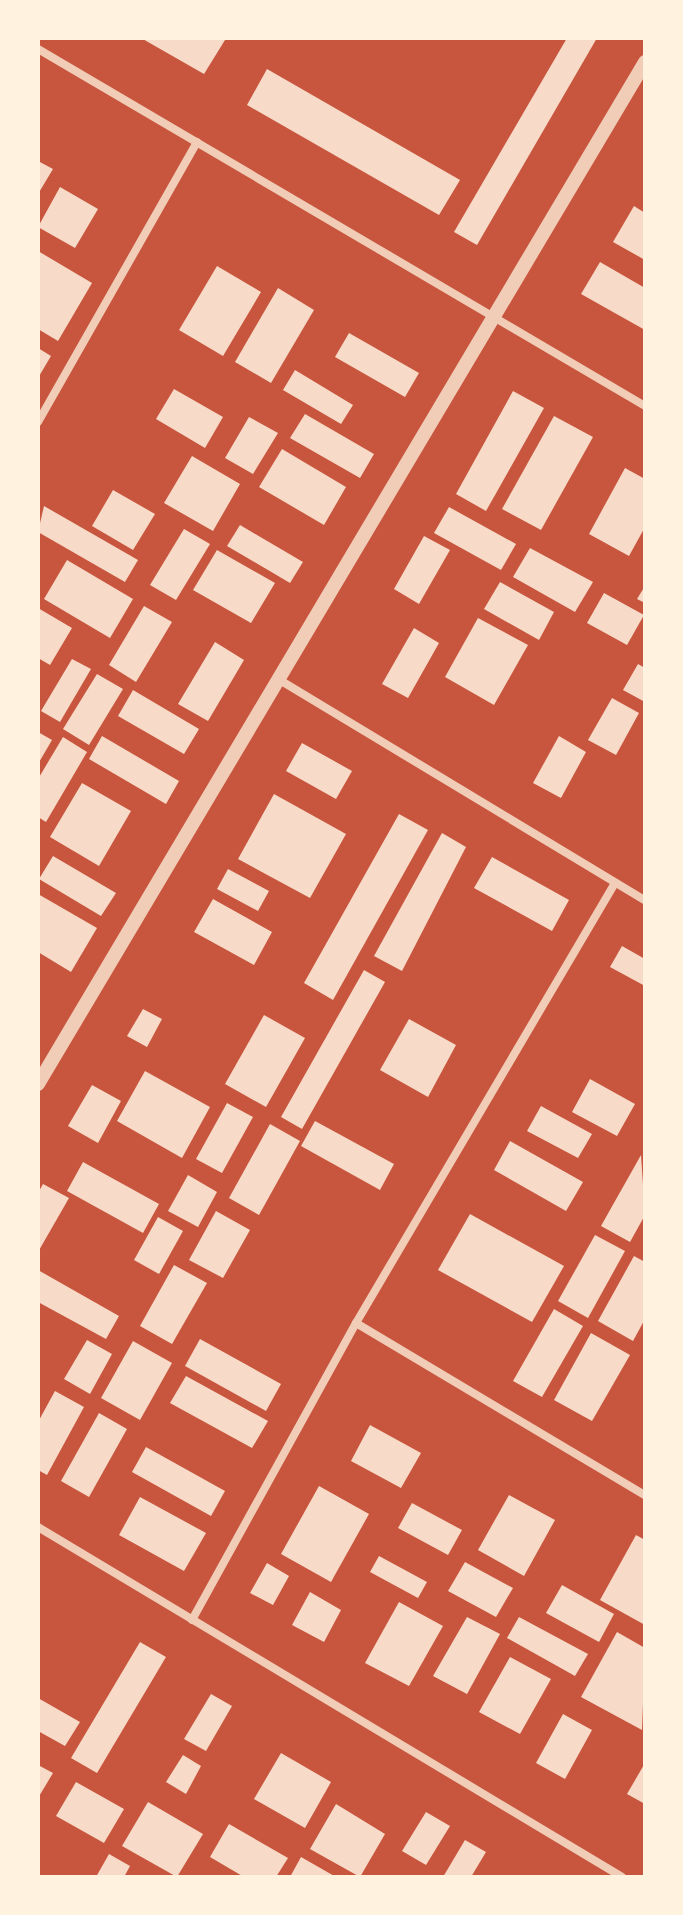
<!DOCTYPE html>
<style>
body{margin:0}
#map{position:relative;width:683px;height:1915px;overflow:hidden;background:#c8553d;font-family:Barlow,sans-serif}
div>[style]{position:absolute}
[style*='--x']{left:calc(var(--x)*1px);top:calc(var(--y)*1px);width:calc(var(--w)*1px);rotate:calc(var(--a)*1deg)}
.building>*{inset:0;background:#f7dbc8}
.minor>*{height:8px;margin:-4px;padding:0 4px;transform-origin:4px;border-radius:4px;background:#f1ccb7}
.tertiary>*{height:14px;margin:-7px;padding:0 7px;transform-origin:7px;border-radius:7px;background:#f1ccb7}
span{translate:-50% -50%;white-space:nowrap;text-align:center;line-height:1.15;-webkit-text-stroke:6px #fff3e0;paint-order:stroke}
.frame{position:absolute;inset:0;border:40px solid #fff3e0;pointer-events:none}
</style>
<div id="map">
<div class="building">
<i style="clip-path:polygon(141px 38px,222px 38px,225px 40px,204px 74px)"></i>
<i style="clip-path:polygon(567px 38px,597px 38px,477px 245px,454px 232px)"></i>
<i style="clip-path:polygon(267px 69px,460px 180px,439px 215px,247px 105px)"></i>
<i style="clip-path:polygon(38px 161px,53px 169px,38px 194px)"></i>
<i style="clip-path:polygon(60px 187px,98px 209px,75px 248px,38px 227px)"></i>
<i style="clip-path:polygon(634px 206px,645px 213px,645px 260px,613px 242px)"></i>
<i style="clip-path:polygon(38px 251px,92px 283px,58px 341px,38px 329px)"></i>
<i style="clip-path:polygon(600px 262px,645px 288px,645px 330px,581px 294px)"></i>
<i style="clip-path:polygon(217px 266px,261px 292px,223px 356px,179px 330px)"></i>
<i style="clip-path:polygon(278px 288px,314px 310px,271px 383px,235px 362px)"></i>
<i style="clip-path:polygon(349px 333px,419px 373px,405px 397px,335px 357px)"></i>
<i style="clip-path:polygon(38px 348px,51px 356px,38px 378px)"></i>
<i style="clip-path:polygon(295px 370px,353px 405px,341px 424px,283px 390px)"></i>
<i style="clip-path:polygon(174px 389px,223px 417px,205px 448px,156px 419px)"></i>
<i style="clip-path:polygon(513px 391px,544px 408px,486px 511px,456px 494px)"></i>
<i style="clip-path:polygon(305px 414px,374px 454px,360px 478px,290px 438px)"></i>
<i style="clip-path:polygon(554px 416px,593px 437px,541px 530px,502px 509px)"></i>
<i style="clip-path:polygon(249px 417px,278px 433px,253px 474px,225px 458px)"></i>
<i style="clip-path:polygon(282px 449px,346px 487px,324px 525px,259px 487px)"></i>
<i style="clip-path:polygon(192px 456px,240px 484px,213px 531px,164px 503px)"></i>
<i style="clip-path:polygon(625px 468px,645px 479px,645px 527px,629px 556px,589px 534px)"></i>
<i style="clip-path:polygon(113px 490px,155px 514px,133px 550px,92px 526px)"></i>
<i style="clip-path:polygon(44px 506px,138px 560px,125px 582px,38px 532px)"></i>
<i style="clip-path:polygon(449px 507px,516px 544px,501px 570px,434px 533px)"></i>
<i style="clip-path:polygon(240px 525px,303px 562px,290px 583px,227px 546px)"></i>
<i style="clip-path:polygon(184px 529px,210px 544px,176px 600px,150px 585px)"></i>
<i style="clip-path:polygon(424px 536px,450px 550px,419px 604px,394px 589px)"></i>
<i style="clip-path:polygon(530px 548px,593px 582px,575px 612px,513px 577px)"></i>
<i style="clip-path:polygon(217px 550px,275px 583px,251px 623px,193px 590px)"></i>
<i style="clip-path:polygon(67px 560px,133px 599px,110px 638px,44px 599px)"></i>
<i style="clip-path:polygon(500px 582px,554px 612px,539px 640px,484px 609px)"></i>
<i style="clip-path:polygon(645px 586px,645px 603px,637px 599px)"></i>
<i style="clip-path:polygon(604px 593px,644px 615px,627px 645px,587px 623px)"></i>
<i style="clip-path:polygon(144px 606px,172px 622px,136px 682px,109px 665px)"></i>
<i style="clip-path:polygon(38px 608px,72px 628px,50px 665px,38px 658px)"></i>
<i style="clip-path:polygon(478px 618px,528px 645px,494px 705px,445px 677px)"></i>
<i style="clip-path:polygon(414px 628px,439px 643px,408px 698px,382px 684px)"></i>
<i style="clip-path:polygon(215px 642px,244px 660px,208px 721px,178px 704px)"></i>
<i style="clip-path:polygon(72px 659px,91px 669px,60px 722px,41px 711px)"></i>
<i style="clip-path:polygon(638px 664px,645px 668px,645px 702px,623px 690px)"></i>
<i style="clip-path:polygon(97px 674px,123px 689px,89px 745px,63px 729px)"></i>
<i style="clip-path:polygon(133px 690px,199px 729px,184px 754px,118px 716px)"></i>
<i style="clip-path:polygon(612px 698px,639px 713px,616px 755px,588px 740px)"></i>
<i style="clip-path:polygon(38px 732px,52px 740px,38px 764px)"></i>
<i style="clip-path:polygon(102px 736px,179px 781px,166px 804px,89px 759px)"></i>
<i style="clip-path:polygon(559px 736px,586px 752px,561px 798px,533px 783px)"></i>
<i style="clip-path:polygon(63px 737px,87px 752px,46px 822px,38px 817px,38px 779px)"></i>
<i style="clip-path:polygon(302px 743px,352px 771px,336px 799px,286px 771px)"></i>
<i style="clip-path:polygon(82px 783px,131px 811px,99px 866px,50px 837px)"></i>
<i style="clip-path:polygon(274px 794px,346px 834px,310px 898px,238px 859px)"></i>
<i style="clip-path:polygon(399px 814px,428px 830px,333px 1000px,304px 983px)"></i>
<i style="clip-path:polygon(442px 833px,466px 847px,402px 971px,374px 956px)"></i>
<i style="clip-path:polygon(53px 856px,116px 893px,101px 916px,39px 879px)"></i>
<i style="clip-path:polygon(492px 857px,569px 900px,552px 931px,474px 888px)"></i>
<i style="clip-path:polygon(228px 869px,269px 891px,258px 911px,217px 889px)"></i>
<i style="clip-path:polygon(38px 894px,97px 928px,71px 972px,38px 952px)"></i>
<i style="clip-path:polygon(213px 899px,272px 932px,254px 965px,194px 932px)"></i>
<i style="clip-path:polygon(622px 946px,645px 959px,645px 986px,610px 967px)"></i>
<i style="clip-path:polygon(364px 970px,385px 982px,302px 1129px,281px 1117px)"></i>
<i style="clip-path:polygon(143px 1009px,162px 1019px,147px 1047px,127px 1036px)"></i>
<i style="clip-path:polygon(264px 1015px,305px 1038px,266px 1107px,225px 1084px)"></i>
<i style="clip-path:polygon(409px 1019px,456px 1045px,428px 1097px,380px 1070px)"></i>
<i style="clip-path:polygon(145px 1071px,210px 1107px,182px 1158px,117px 1121px)"></i>
<i style="clip-path:polygon(590px 1079px,635px 1104px,617px 1136px,572px 1112px)"></i>
<i style="clip-path:polygon(92px 1085px,121px 1101px,98px 1143px,68px 1126px)"></i>
<i style="clip-path:polygon(227px 1103px,253px 1117px,222px 1173px,196px 1159px)"></i>
<i style="clip-path:polygon(541px 1106px,592px 1134px,578px 1158px,527px 1131px)"></i>
<i style="clip-path:polygon(315px 1121px,394px 1164px,380px 1190px,301px 1146px)"></i>
<i style="clip-path:polygon(270px 1124px,300px 1141px,259px 1215px,229px 1198px)"></i>
<i style="clip-path:polygon(510px 1141px,583px 1182px,566px 1211px,494px 1170px)"></i>
<i style="clip-path:polygon(641px 1155px,645px 1215px,630px 1242px,601px 1226px)"></i>
<i style="clip-path:polygon(83px 1162px,159px 1204px,143px 1233px,67px 1191px)"></i>
<i style="clip-path:polygon(188px 1175px,217px 1192px,198px 1227px,168px 1211px)"></i>
<i style="clip-path:polygon(43px 1184px,69px 1198px,38px 1252px,38px 1193px)"></i>
<i style="clip-path:polygon(216px 1211px,250px 1230px,223px 1278px,189px 1260px)"></i>
<i style="clip-path:polygon(470px 1214px,564px 1266px,532px 1322px,438px 1270px)"></i>
<i style="clip-path:polygon(158px 1217px,183px 1231px,159px 1274px,134px 1260px)"></i>
<i style="clip-path:polygon(595px 1235px,625px 1251px,588px 1318px,558px 1301px)"></i>
<i style="clip-path:polygon(634px 1256px,645px 1262px,645px 1319px,633px 1341px,598px 1321px)"></i>
<i style="clip-path:polygon(174px 1265px,207px 1283px,172px 1344px,140px 1326px)"></i>
<i style="clip-path:polygon(38px 1270px,119px 1316px,106px 1339px,38px 1302px)"></i>
<i style="clip-path:polygon(554px 1309px,583px 1326px,542px 1397px,513px 1381px)"></i>
<i style="clip-path:polygon(591px 1333px,630px 1355px,592px 1421px,554px 1400px)"></i>
<i style="clip-path:polygon(200px 1339px,281px 1384px,266px 1411px,185px 1366px)"></i>
<i style="clip-path:polygon(87px 1340px,112px 1354px,90px 1394px,64px 1379px)"></i>
<i style="clip-path:polygon(133px 1341px,172px 1363px,140px 1420px,101px 1398px)"></i>
<i style="clip-path:polygon(186px 1376px,268px 1421px,252px 1448px,170px 1403px)"></i>
<i style="clip-path:polygon(55px 1391px,84px 1407px,47px 1475px,38px 1470px,38px 1422px)"></i>
<i style="clip-path:polygon(99px 1413px,127px 1429px,89px 1497px,61px 1481px)"></i>
<i style="clip-path:polygon(370px 1425px,421px 1453px,401px 1488px,351px 1461px)"></i>
<i style="clip-path:polygon(146px 1447px,225px 1491px,211px 1516px,132px 1472px)"></i>
<i style="clip-path:polygon(319px 1486px,369px 1514px,331px 1582px,281px 1554px)"></i>
<i style="clip-path:polygon(509px 1495px,555px 1520px,524px 1576px,478px 1550px)"></i>
<i style="clip-path:polygon(140px 1497px,206px 1533px,184px 1571px,119px 1535px)"></i>
<i style="clip-path:polygon(412px 1503px,462px 1530px,448px 1555px,398px 1528px)"></i>
<i style="clip-path:polygon(636px 1535px,645px 1540px,645px 1625px,600px 1600px)"></i>
<i style="clip-path:polygon(379px 1556px,427px 1582px,418px 1598px,370px 1572px)"></i>
<i style="clip-path:polygon(465px 1562px,513px 1588px,496px 1617px,448px 1591px)"></i>
<i style="clip-path:polygon(267px 1563px,289px 1576px,273px 1605px,250px 1593px)"></i>
<i style="clip-path:polygon(562px 1585px,614px 1614px,599px 1642px,546px 1613px)"></i>
<i style="clip-path:polygon(310px 1592px,341px 1610px,324px 1642px,292px 1625px)"></i>
<i style="clip-path:polygon(399px 1602px,443px 1626px,409px 1686px,365px 1663px)"></i>
<i style="clip-path:polygon(467px 1617px,500px 1634px,467px 1694px,433px 1676px)"></i>
<i style="clip-path:polygon(519px 1617px,588px 1654px,575px 1676px,507px 1638px)"></i>
<i style="clip-path:polygon(617px 1632px,645px 1648px,642px 1730px,581px 1697px)"></i>
<i style="clip-path:polygon(140px 1642px,166px 1657px,97px 1773px,71px 1758px)"></i>
<i style="clip-path:polygon(510px 1657px,551px 1679px,520px 1734px,479px 1712px)"></i>
<i style="clip-path:polygon(211px 1694px,232px 1706px,206px 1751px,184px 1739px)"></i>
<i style="clip-path:polygon(38px 1698px,80px 1722px,65px 1746px,38px 1731px)"></i>
<i style="clip-path:polygon(563px 1714px,592px 1730px,565px 1779px,536px 1763px)"></i>
<i style="clip-path:polygon(281px 1753px,331px 1782px,305px 1828px,254px 1799px)"></i>
<i style="clip-path:polygon(183px 1755px,201px 1766px,186px 1794px,166px 1782px)"></i>
<i style="clip-path:polygon(645px 1763px,645px 1804px,627px 1794px)"></i>
<i style="clip-path:polygon(38px 1765px,53px 1773px,38px 1798px)"></i>
<i style="clip-path:polygon(76px 1782px,124px 1809px,104px 1843px,56px 1816px)"></i>
<i style="clip-path:polygon(148px 1802px,203px 1834px,177px 1877px,122px 1846px)"></i>
<i style="clip-path:polygon(336px 1804px,385px 1834px,360px 1877px,310px 1849px)"></i>
<i style="clip-path:polygon(426px 1812px,450px 1826px,426px 1865px,402px 1851px)"></i>
<i style="clip-path:polygon(229px 1824px,288px 1858px,276px 1877px,244px 1877px,210px 1857px)"></i>
<i style="clip-path:polygon(465px 1840px,486px 1852px,471px 1877px,443px 1877px)"></i>
<i style="clip-path:polygon(109px 1854px,130px 1866px,124px 1877px,96px 1877px)"></i>
<i style="clip-path:polygon(301px 1857px,336px 1877px,290px 1877px)"></i>
</div>
<div class="minor">
<i style="--x:38;--y:49;--w:704;--a:30.46"></i>
<i style="--x:38;--y:422;--w:322;--a:-60.4"></i>
<i style="--x:283;--y:682;--w:423;--a:31.1"></i>
<i style="--x:356;--y:1323;--w:336;--a:30.8"></i>
<i style="--x:38;--y:1527;--w:681;--a:30.93"></i>
<i style="--x:192;--y:1620;--w:339;--a:-61.1"></i>
<i style="--x:356;--y:1323;--w:511;--a:-59.52"></i>
</div>
<div class="tertiary">
<i style="--x:38;--y:1084;--w:1189;--a:-59.29"></i>
</div>
<div class="frame"></div>
</div>
